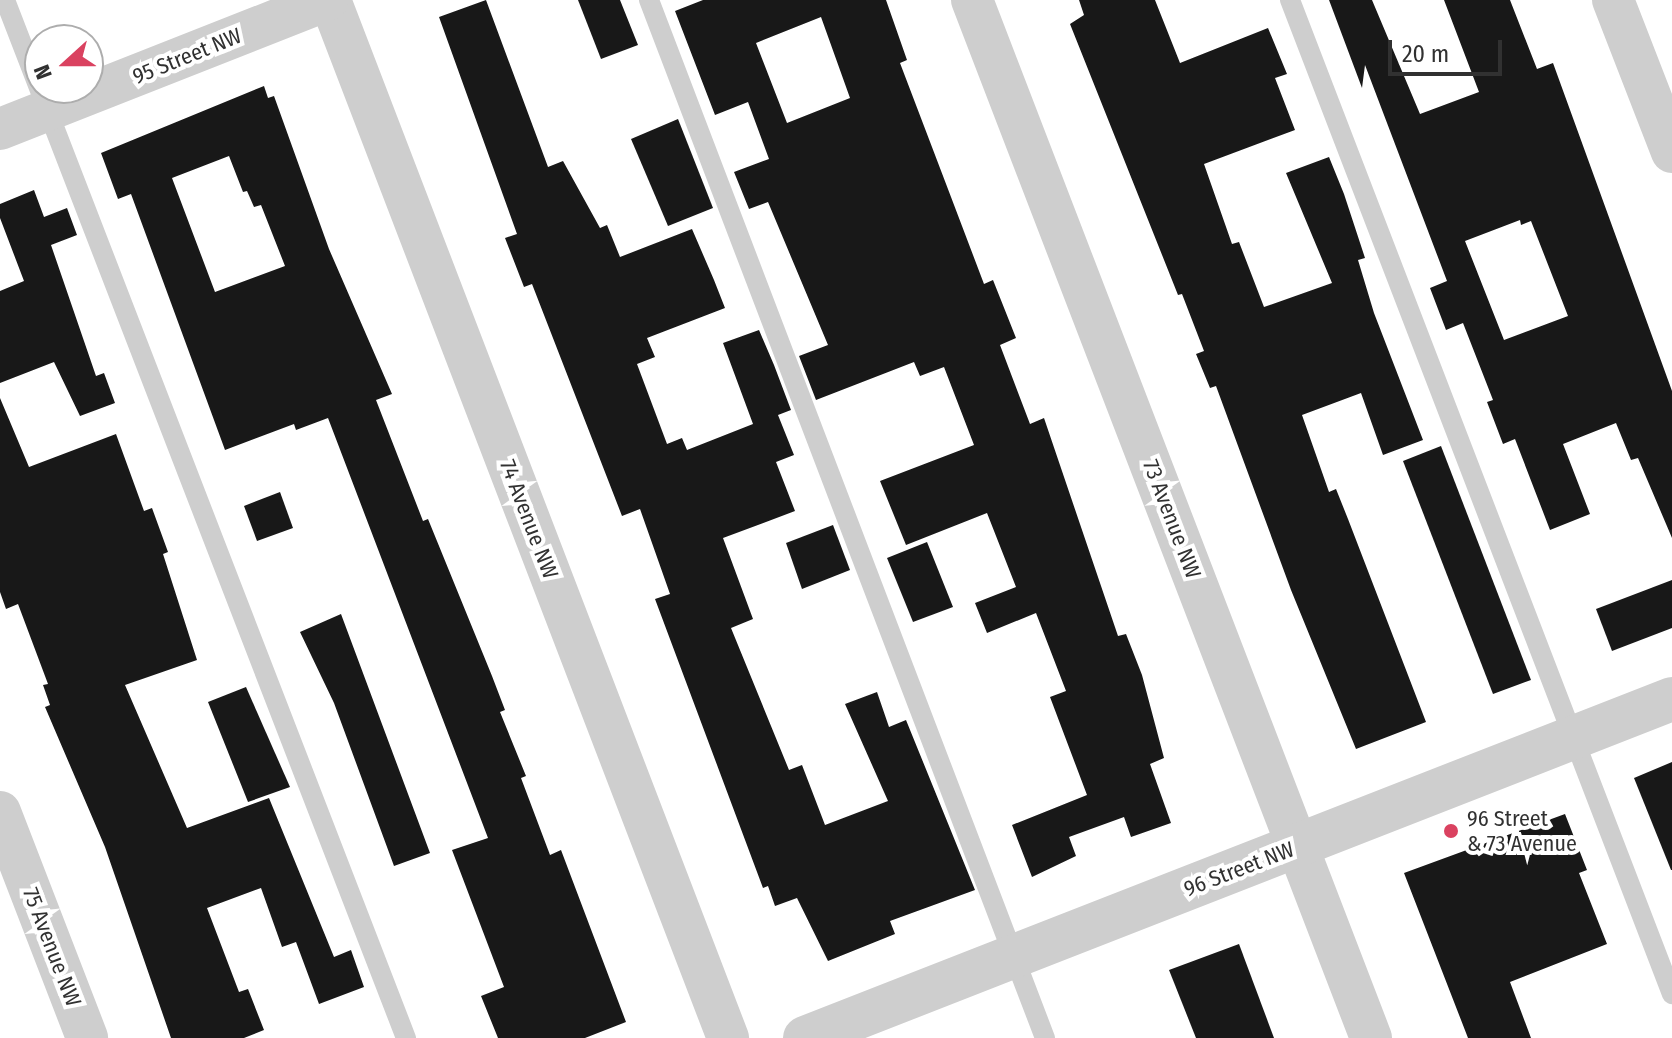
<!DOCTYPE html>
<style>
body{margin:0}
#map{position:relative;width:1672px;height:1038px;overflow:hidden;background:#fff;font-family:"Fira Sans Condensed",sans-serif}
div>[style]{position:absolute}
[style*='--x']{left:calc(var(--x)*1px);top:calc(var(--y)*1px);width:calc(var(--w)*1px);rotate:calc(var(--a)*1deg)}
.building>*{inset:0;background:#181818}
.service>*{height:20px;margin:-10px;padding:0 10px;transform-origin:10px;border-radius:10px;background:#cecece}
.minor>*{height:42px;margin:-21px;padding:0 21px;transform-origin:21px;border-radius:21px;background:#cecece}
.tertiary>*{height:44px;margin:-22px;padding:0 22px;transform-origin:22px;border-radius:22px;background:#cecece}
.dots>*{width:22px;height:22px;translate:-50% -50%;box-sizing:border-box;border:4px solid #fff;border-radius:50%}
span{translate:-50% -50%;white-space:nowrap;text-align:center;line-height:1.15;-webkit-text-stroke:8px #fff;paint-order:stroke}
.street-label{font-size:22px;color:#313131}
.poi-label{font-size:22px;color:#313131}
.left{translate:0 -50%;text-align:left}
.north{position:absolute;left:24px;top:24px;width:80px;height:80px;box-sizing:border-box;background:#fff;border:2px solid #adadad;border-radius:50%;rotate:249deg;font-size:22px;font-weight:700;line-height:32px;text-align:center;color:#313131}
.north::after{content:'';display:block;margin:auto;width:28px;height:36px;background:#da4260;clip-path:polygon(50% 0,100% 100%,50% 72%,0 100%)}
.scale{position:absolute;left:1388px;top:40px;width:114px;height:36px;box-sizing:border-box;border:4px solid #313131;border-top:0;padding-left:10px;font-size:24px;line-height:28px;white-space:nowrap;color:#313131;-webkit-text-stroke:6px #fff;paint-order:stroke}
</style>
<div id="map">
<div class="building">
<i style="clip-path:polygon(486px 0,548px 167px,563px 161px,600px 228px,607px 225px,620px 257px,692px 229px,714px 280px,725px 308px,647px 338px,655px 357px,637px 364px,667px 444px,682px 438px,687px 450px,753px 424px,723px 343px,759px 330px,774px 365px,791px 410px,778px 415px,794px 455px,776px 462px,795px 511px,723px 538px,753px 619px,731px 628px,789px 770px,802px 765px,825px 825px,888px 801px,845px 704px,877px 692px,889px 727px,906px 720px,975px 890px,890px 921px,895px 934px,828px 961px,797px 898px,775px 906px,768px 886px,763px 888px,655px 599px,670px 594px,640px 509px,622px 516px,532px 284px,524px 287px,505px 238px,517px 234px,439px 17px)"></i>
<i style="clip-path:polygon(578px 0,620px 0,638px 45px,601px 59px)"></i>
<i style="clip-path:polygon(evenodd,703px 0,886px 0,907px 60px,900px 63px,951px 197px,984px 284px,993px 280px,1016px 338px,1000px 345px,1030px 424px,1044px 418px,1118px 636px,1126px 634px,1142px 675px,1164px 758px,1150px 764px,1171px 823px,1131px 837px,1124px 817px,1069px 837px,1076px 856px,1032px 877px,1012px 825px,1087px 795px,1050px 697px,1066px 691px,1036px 613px,987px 633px,975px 603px,1016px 587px,987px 513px,906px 545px,880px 481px,974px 445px,944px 367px,920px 376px,914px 362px,816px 400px,799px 356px,828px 345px,768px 202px,749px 209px,734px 172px,769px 159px,748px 102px,715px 115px,675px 11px,703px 0,821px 17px,850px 98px,787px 123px,756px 43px,821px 17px)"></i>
<i style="clip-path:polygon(1079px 0,1155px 0,1180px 63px,1268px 28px,1287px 74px,1275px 78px,1295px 130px,1204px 164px,1232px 244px,1239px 242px,1264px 307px,1332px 283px,1286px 173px,1329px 157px,1344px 194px,1365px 258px,1358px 260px,1374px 313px,1423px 440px,1383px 455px,1361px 393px,1302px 415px,1329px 492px,1336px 489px,1348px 519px,1426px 722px,1356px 749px,1291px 590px,1216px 386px,1210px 388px,1196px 354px,1204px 351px,1182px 294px,1178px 295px,1070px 24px,1084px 15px)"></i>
<i style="clip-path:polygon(evenodd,1329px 0,1372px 0,1420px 114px,1479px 92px,1444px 0,1510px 0,1537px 69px,1553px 63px,1672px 391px,1672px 538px,1638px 458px,1631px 460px,1616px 423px,1563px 444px,1590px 514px,1550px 530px,1515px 439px,1503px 444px,1487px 402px,1493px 400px,1463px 323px,1446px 330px,1430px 288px,1447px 281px,1365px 65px,1362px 88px,1329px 0,1520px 220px,1521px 225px,1531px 221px,1568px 316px,1504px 340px,1465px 241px,1520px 220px)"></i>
<i style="clip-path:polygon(evenodd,264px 86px,268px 98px,274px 96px,329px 249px,392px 394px,376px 400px,423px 521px,428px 519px,492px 676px,505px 710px,500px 712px,526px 776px,521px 778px,550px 855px,561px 850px,626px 1022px,585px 1038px,498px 1038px,481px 996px,504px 987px,452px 850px,488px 838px,328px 418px,296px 430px,294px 424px,225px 450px,131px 194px,118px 199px,101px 153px,264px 86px,229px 156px,243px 192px,247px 191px,254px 207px,261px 205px,285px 266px,215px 292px,172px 178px,229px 156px)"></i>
<i style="clip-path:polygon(678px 119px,713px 208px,668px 226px,631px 139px)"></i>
<i style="clip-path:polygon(34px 190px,44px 217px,67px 208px,77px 235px,51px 245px,96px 376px,104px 373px,115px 403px,80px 416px,54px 362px,0 383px,0 291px,24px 281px,0 218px,0 204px)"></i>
<i style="clip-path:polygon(0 398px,29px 467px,116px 434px,144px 511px,152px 508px,168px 552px,163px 554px,197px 660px,125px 685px,187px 828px,269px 798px,334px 957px,351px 950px,364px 987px,319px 1004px,296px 942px,282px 947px,261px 888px,207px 908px,239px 992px,248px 989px,264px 1030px,244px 1038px,171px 1038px,105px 847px,45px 707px,50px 705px,43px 685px,48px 684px,18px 604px,6px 609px,0 592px)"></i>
<i style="clip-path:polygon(1441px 446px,1531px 680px,1493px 694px,1403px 461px)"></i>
<i style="clip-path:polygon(280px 492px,293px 528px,257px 541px,244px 506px)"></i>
<i style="clip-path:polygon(833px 525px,850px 570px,802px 589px,786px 543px)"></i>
<i style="clip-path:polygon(927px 542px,953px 607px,913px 622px,887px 558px)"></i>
<i style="clip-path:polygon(1672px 580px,1672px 628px,1612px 651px,1596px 609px)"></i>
<i style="clip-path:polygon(341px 614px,430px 853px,394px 866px,334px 703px,300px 632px)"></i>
<i style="clip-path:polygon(246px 687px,290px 787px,248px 802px,208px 702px)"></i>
<i style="clip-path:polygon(1672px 762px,1672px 870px,1671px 870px,1634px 778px)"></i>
<i style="clip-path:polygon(1565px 814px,1587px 870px,1579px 873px,1607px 944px,1510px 982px,1531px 1038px,1468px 1038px,1404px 873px)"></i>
<i style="clip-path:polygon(1239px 944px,1274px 1038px,1196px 1038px,1169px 970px)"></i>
</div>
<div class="service">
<i style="--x:5;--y:0;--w:1113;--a:68.88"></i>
<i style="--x:649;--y:0;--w:1111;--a:69.12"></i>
<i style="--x:1290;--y:0;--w:1065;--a:68.98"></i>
</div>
<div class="minor">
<i style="--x:330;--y:0;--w:1112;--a:69.02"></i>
<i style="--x:972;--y:0;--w:1112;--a:68.97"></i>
<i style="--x:1613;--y:0;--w:163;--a:68.8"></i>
<i style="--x:0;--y:129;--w:352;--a:-21.5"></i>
<i style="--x:0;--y:812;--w:242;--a:68.9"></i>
</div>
<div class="tertiary">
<i style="--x:805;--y:1038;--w:931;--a:-21.36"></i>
</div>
<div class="dots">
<i style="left:1451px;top:831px;background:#da4260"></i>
</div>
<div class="street-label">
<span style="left:187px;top:56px;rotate:-22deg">95 Street NW</span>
<span style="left:529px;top:519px;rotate:69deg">74 Avenue NW</span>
<span style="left:1172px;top:519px;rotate:69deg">73 Avenue NW</span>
<span style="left:1239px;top:869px;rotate:-21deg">96 Street NW</span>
<span style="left:52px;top:947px;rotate:69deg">75 Avenue NW</span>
</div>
<div class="poi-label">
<span class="left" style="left:1467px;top:831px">96 Street<br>&amp; 73 Avenue</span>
</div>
<div class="north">N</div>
<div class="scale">20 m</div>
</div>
